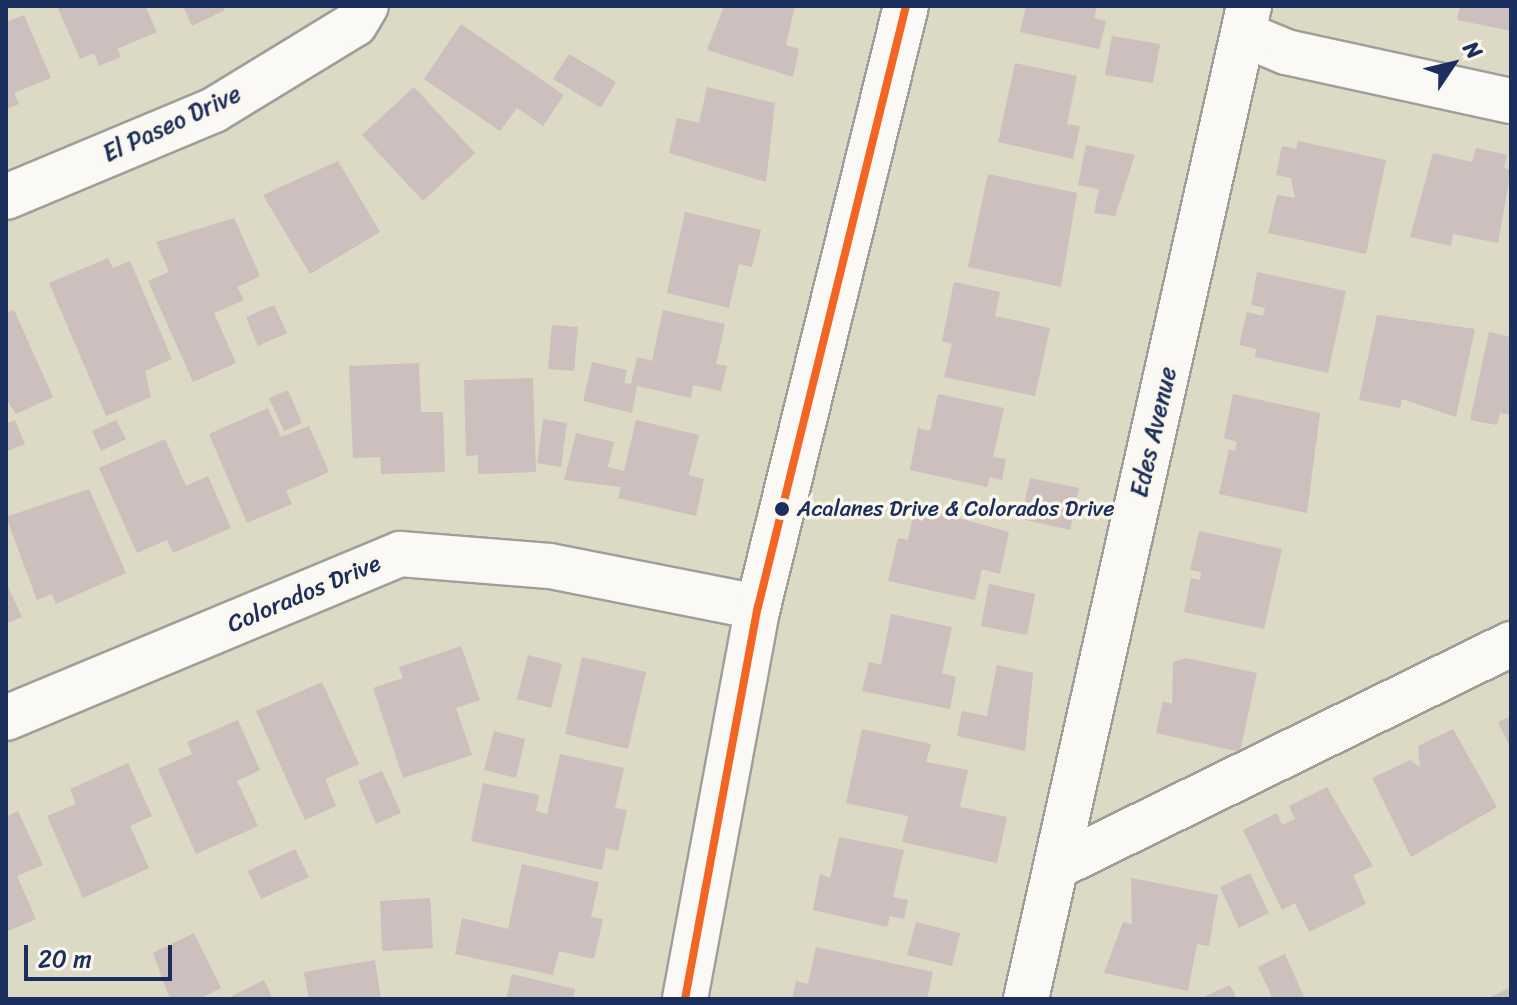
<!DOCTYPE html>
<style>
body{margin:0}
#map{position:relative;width:1517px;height:1005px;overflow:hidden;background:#dcd9c4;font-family:Sriracha,sans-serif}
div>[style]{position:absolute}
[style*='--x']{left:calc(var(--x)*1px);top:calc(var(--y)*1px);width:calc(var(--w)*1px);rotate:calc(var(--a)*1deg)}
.building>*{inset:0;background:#ccbfbd}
.roads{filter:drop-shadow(2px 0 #9e9f99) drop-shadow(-2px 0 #9e9f99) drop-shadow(0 2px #9e9f99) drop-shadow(0 -2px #9e9f99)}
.street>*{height:44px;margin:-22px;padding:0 22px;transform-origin:22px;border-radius:22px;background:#faf9f6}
.bus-1>*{height:8px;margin:-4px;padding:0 4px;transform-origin:4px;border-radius:4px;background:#f26522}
.dots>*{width:22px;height:22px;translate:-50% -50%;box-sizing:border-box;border:4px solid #fbf7ec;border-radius:50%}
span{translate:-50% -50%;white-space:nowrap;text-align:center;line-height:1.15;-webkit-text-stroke:7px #fbf7ec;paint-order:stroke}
.bus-label{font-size:22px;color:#1b2f5e}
.left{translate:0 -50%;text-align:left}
.street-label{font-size:24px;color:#1b2f5e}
.frame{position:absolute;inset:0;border:8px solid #1b2f5e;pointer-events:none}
.north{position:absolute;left:1413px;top:24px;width:80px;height:80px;-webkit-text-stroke:6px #fbf7ec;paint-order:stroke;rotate:55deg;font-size:22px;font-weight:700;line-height:32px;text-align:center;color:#1b2f5e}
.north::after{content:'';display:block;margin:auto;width:28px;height:36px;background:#1b2f5e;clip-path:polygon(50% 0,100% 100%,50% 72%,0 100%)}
.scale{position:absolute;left:24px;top:945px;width:148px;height:36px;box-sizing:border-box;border:4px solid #1b2f5e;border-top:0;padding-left:10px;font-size:24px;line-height:28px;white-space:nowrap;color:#1b2f5e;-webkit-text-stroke:6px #fbf7ec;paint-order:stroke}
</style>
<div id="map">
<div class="building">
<i style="clip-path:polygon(57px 6px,145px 6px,157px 32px,117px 49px,121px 57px,99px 66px,94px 53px,80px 59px)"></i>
<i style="clip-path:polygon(183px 6px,223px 6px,225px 10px,192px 26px)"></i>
<i style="clip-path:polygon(724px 6px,795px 6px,786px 45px,799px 49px,793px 77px,707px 50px)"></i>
<i style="clip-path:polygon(1026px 6px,1097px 6px,1094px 18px,1106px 21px,1099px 49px,1020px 32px)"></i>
<i style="clip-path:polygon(1460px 6px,1511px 6px,1511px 31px,1457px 20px)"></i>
<i style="clip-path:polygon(24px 15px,51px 78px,14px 93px,19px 104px,6px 109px,6px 22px)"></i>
<i style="clip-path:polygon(461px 24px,564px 95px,543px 126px,517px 108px,500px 131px,424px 79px)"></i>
<i style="clip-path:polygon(1112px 36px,1160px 44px,1153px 83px,1105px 75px)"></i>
<i style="clip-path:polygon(569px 54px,616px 82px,601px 108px,553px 79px)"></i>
<i style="clip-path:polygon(1015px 63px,1077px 76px,1067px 124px,1080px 126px,1073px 159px,998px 142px)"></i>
<i style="clip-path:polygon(414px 87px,475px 153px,423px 201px,362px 135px)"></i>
<i style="clip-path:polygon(707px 87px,775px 103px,766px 182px,669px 153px,677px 118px,699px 123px)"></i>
<i style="clip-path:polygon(1298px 141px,1386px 160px,1366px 254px,1268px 233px,1277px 195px,1295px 198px,1291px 178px,1276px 175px,1282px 146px,1296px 149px)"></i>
<i style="clip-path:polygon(1086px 145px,1135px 155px,1115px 216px,1094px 213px,1099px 189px,1078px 185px)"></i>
<i style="clip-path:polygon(1476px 148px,1507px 155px,1504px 168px,1511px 170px,1498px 243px,1453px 234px,1451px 246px,1410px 237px,1433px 153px,1472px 162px)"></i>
<i style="clip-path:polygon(338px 161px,380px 232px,310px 274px,263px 195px)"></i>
<i style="clip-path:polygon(988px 174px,1077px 193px,1061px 287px,968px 267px)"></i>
<i style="clip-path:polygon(685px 212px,761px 230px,752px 267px,739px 264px,729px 308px,667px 293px)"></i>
<i style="clip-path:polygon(234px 218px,260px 276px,237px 287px,244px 300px,214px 313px,236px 363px,193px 382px,148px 281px,169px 272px,156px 242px)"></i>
<i style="clip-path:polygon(108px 258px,113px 268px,130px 261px,172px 359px,145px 371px,151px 397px,106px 416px,49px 283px)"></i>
<i style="clip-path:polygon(1257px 272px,1346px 291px,1328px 373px,1255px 357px,1256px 349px,1239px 345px,1247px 312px,1263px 316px,1265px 308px,1251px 305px)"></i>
<i style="clip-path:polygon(954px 282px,1000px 292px,995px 316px,1050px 328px,1035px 396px,944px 377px,952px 344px,942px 341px)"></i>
<i style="clip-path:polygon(274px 305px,287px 333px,258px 346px,246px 317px)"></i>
<i style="clip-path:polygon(14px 310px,53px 397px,16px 414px,6px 399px,6px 313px)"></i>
<i style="clip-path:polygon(663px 310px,725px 324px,716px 364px,727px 366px,721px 391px,693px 385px,691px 398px,637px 386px,632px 413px,583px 401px,592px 362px,627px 370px,624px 383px,631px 384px,637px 357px,652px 361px)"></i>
<i style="clip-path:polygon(1377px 315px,1475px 329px,1456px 417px,1402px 399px,1400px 408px,1359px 400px)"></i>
<i style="clip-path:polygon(552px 325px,578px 327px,574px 371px,548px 369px)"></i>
<i style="clip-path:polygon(1489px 332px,1511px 337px,1511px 415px,1500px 413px,1497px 425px,1470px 420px)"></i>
<i style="clip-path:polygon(419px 363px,421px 412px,443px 412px,445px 472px,381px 474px,380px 457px,353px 458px,349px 366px)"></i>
<i style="clip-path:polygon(533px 378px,536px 472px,478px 474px,478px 455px,466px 456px,464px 380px)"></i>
<i style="clip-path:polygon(288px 390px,302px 423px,284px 431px,269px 398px)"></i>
<i style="clip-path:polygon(938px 394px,1004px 408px,993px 457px,1006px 459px,1002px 480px,990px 477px,987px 487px,910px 470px,918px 428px,930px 431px)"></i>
<i style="clip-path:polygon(1233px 394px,1320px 413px,1307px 513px,1219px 494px,1229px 449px,1235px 451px,1237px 442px,1224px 438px)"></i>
<i style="clip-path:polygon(268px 408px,281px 437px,309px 426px,329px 472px,286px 491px,292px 504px,247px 523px,209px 434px)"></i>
<i style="clip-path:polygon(543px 419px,567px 423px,561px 467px,537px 463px)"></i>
<i style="clip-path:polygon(15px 420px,25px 444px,6px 452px,6px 424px)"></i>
<i style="clip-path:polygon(116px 420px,126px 439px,101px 451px,92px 431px)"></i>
<i style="clip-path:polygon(636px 420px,699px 435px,689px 475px,704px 479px,696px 516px,618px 498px,621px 487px,564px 480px,576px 433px,614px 442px,608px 467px,624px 471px)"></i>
<i style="clip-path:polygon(165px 439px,186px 486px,208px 476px,231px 528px,173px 553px,167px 540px,137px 553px,99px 468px)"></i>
<i style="clip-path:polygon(1030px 478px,1079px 488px,1070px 530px,1021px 519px)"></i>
<i style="clip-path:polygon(89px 489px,126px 573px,56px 604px,52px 594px,37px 600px,6px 517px)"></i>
<i style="clip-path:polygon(915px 506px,1009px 532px,1000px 574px,982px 569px,975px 600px,888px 581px,898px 538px,908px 540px)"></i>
<i style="clip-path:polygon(1199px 531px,1282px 549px,1264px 629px,1184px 612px,1191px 578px,1200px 580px,1201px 572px,1190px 570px)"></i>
<i style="clip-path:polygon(6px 582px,22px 617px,6px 624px)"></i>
<i style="clip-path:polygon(989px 584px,1035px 594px,1027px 635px,981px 626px)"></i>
<i style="clip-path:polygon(891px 614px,952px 627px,942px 673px,956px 677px,950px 709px,862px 691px,869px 662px,881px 665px)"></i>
<i style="clip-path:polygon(461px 646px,480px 700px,456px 708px,472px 755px,403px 778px,373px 688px,403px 678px,399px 667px)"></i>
<i style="clip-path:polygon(528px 655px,562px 664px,551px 708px,517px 699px)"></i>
<i style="clip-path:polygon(582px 657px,646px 672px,628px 749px,565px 734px)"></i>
<i style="clip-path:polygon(1186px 658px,1257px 673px,1240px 752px,1156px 733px,1163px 701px,1172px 704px,1173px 662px)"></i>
<i style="clip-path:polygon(997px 665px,1033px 673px,1025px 751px,957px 736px,962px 711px,987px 716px)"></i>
<i style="clip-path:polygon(322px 682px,359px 764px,325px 779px,336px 806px,305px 820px,256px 711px)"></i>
<i style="clip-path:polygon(1511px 716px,1511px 749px,1498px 722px)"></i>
<i style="clip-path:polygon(238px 720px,260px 770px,237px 781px,258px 826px,196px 854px,158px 769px,192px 754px,187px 742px)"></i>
<i style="clip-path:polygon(862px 729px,931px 744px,926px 762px,968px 770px,960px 807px,1007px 817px,997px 863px,902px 842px,908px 816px,846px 803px)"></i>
<i style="clip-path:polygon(1453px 729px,1497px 807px,1411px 857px,1372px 778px,1410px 760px,1420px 767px,1418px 746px)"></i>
<i style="clip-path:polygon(494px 731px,525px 739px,516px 778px,484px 770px)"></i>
<i style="clip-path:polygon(560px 754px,624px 768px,615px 808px,627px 810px,618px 851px,606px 848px,602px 870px,471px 841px,483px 783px,539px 795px,536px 811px,547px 814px)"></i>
<i style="clip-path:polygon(128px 763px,152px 816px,130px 826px,149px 868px,83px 898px,47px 816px,76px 804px,70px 789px)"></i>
<i style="clip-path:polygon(382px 771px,401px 813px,376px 824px,358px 781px)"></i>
<i style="clip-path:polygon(1327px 787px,1373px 866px,1353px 875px,1366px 904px,1309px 932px,1295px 903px,1282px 910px,1243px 830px,1277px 813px,1282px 825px,1295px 819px,1289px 806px)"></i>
<i style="clip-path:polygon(18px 811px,43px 865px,17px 876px,36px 919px,6px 932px,6px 817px)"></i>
<i style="clip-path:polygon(839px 837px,904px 850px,893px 897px,908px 900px,904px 919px,890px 916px,887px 927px,813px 910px,820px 874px,830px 878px)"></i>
<i style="clip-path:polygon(295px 849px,309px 877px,261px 899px,248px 871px)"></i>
<i style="clip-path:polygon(522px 864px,599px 882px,591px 917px,603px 919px,594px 959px,559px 951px,553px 975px,455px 954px,462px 918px,508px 929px)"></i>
<i style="clip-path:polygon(1250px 873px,1269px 913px,1239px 928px,1220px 887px)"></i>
<i style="clip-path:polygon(1131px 878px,1218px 895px,1209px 946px,1197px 944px,1188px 991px,1104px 973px,1123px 922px,1132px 924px)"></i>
<i style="clip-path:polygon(430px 898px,433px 948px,382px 951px,380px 901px)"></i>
<i style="clip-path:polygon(916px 922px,960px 933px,952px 966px,907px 955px)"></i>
<i style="clip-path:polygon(194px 933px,221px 988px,199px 999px,170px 999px,153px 953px)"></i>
<i style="clip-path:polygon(816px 947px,933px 972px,927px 999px,792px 999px,796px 981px,808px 984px)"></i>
<i style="clip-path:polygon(1285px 954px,1305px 999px,1273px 999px,1258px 967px)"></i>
<i style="clip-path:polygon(375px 960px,381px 999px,309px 999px,304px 972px)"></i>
<i style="clip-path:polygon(512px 974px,575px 989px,573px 999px,506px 999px)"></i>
<i style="clip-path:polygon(264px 980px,273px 999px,226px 999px)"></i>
<i style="clip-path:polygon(1230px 985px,1237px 999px,1200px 999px,1212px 993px)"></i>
<i style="clip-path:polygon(1511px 987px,1511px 999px,1487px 999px)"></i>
</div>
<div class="roads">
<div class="street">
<i style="--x:1243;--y:34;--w:47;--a:22.7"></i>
<i style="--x:1286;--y:52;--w:230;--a:12.3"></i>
<i style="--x:6;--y:197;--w:225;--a:-22.7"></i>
<i style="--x:214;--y:110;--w:165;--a:-31.4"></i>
<i style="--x:355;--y:24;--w:21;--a:-59"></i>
<i style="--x:6;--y:718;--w:427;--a:-22.6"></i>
<i style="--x:400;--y:554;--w:150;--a:4.6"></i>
<i style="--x:550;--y:566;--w:212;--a:11.2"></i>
<i style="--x:1056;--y:867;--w:507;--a:-26.11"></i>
<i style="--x:685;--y:999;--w:399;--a:-79.5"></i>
<i style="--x:758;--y:607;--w:619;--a:-76.17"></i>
<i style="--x:1026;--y:999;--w:1018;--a:-77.34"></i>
</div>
</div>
<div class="bus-1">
<i style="--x:685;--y:999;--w:399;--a:-79.5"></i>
<i style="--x:758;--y:607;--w:619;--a:-76.17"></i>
</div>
<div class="dots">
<i style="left:782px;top:509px;background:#1b2f5e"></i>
</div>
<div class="bus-label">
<span class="left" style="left:797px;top:509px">Acalanes Drive &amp; Colorados Drive</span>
</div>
<div class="street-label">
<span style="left:172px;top:124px;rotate:-25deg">El Paseo Drive</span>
<span style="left:1154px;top:432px;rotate:-77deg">Edes Avenue</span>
<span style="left:304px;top:594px;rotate:-23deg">Colorados Drive</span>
</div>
<div class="frame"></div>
<div class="north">N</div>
<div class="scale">20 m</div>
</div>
